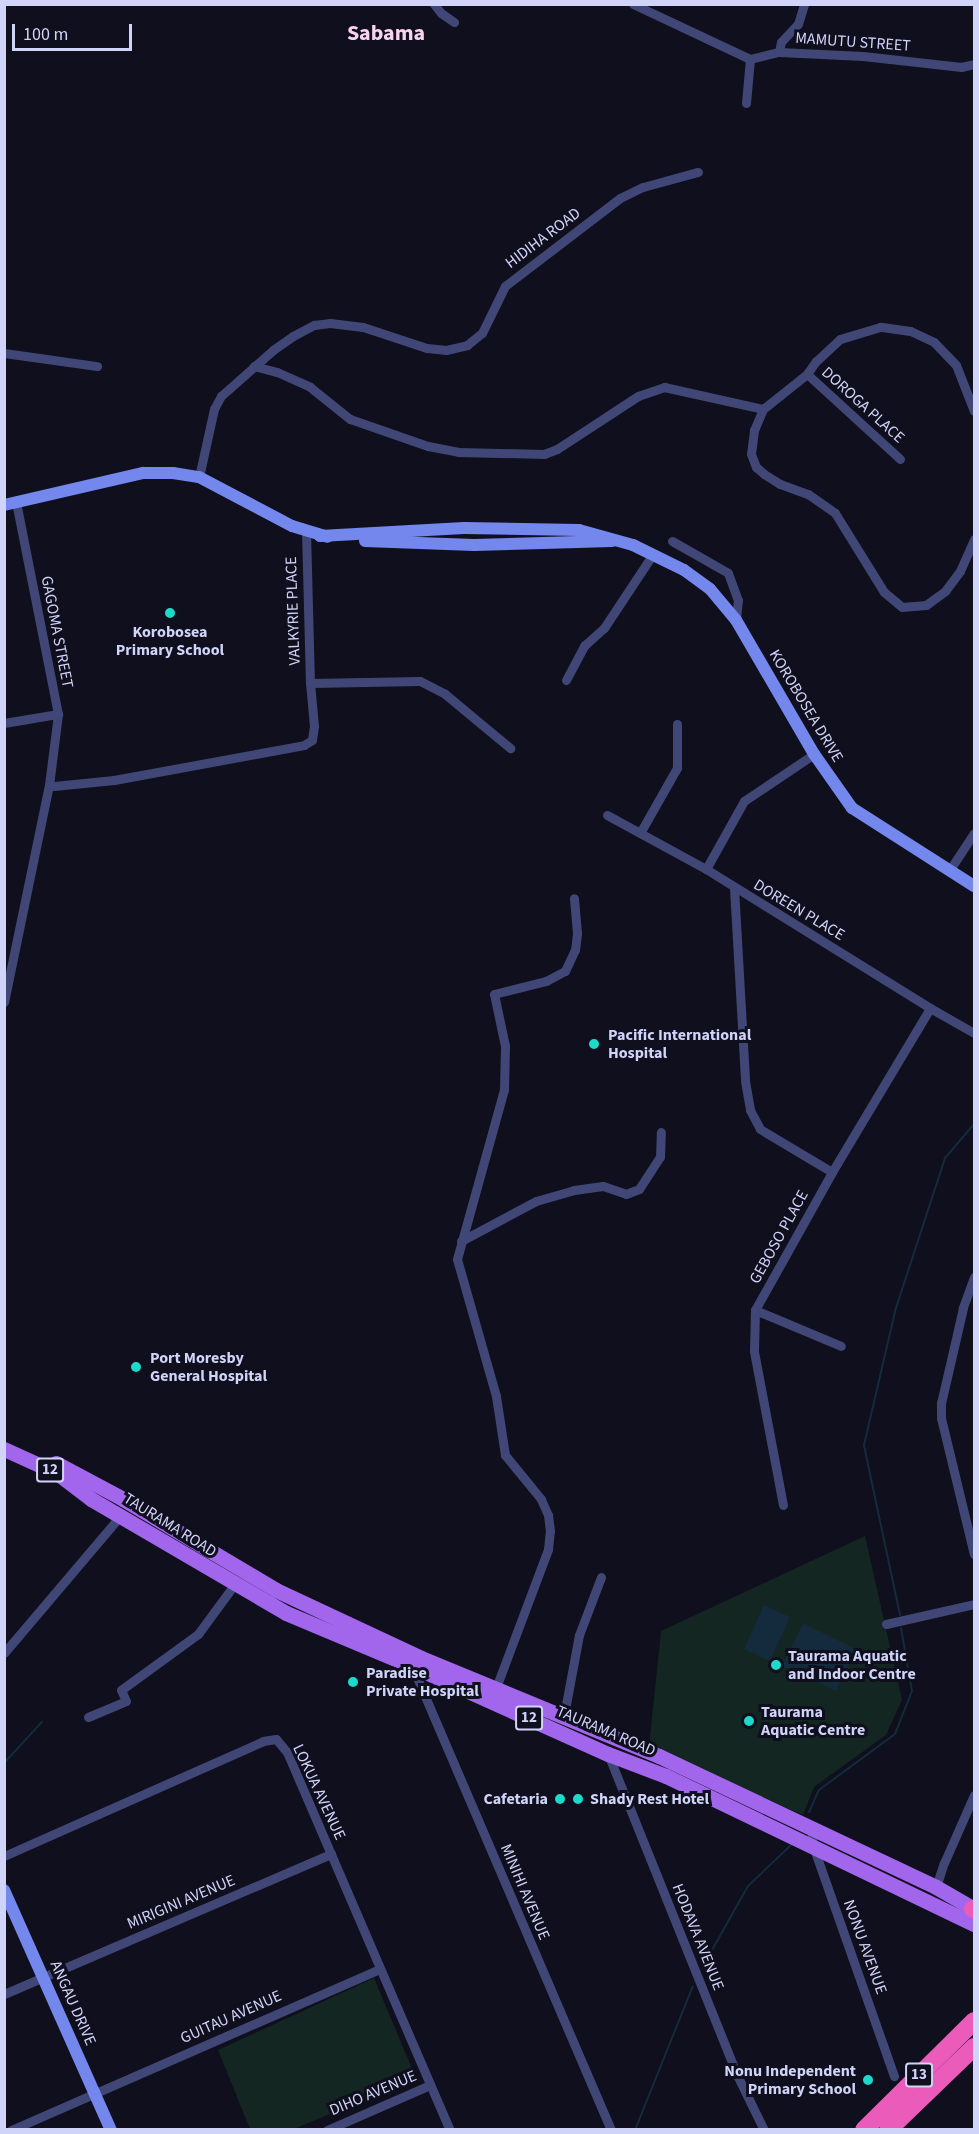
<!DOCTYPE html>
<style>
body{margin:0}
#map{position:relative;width:979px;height:2134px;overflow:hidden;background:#0f0f1d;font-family:"Source Sans 3",sans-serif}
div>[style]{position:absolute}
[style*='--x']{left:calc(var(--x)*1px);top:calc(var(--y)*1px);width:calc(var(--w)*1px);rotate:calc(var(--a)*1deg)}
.green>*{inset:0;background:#132622}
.water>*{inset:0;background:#132b3d}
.stream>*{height:2px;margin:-1px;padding:0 1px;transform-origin:1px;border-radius:1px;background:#132b3d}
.street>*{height:9px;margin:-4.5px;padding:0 4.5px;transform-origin:4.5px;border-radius:4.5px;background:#404776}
.secondary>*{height:12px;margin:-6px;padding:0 6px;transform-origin:6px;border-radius:6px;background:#7487ed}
.primary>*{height:15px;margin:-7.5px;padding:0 7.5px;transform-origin:7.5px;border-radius:7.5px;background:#a166eb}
.highway>*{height:18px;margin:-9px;padding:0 9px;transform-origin:9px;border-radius:9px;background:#ea5bba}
.dots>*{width:16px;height:16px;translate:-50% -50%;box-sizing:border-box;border:3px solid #0f0f1d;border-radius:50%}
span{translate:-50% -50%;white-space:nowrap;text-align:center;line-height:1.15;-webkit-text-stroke:6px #0f0f1d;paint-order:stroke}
.shield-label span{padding:2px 4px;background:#0f0f1d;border:2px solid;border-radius:4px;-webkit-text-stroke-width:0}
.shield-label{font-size:15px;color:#d1d4f9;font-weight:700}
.street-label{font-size:16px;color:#d1d4f9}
.poi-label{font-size:16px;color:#d1d4f9;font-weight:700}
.left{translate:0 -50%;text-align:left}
.right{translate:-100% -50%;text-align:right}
.district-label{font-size:22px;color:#f9d3f2;font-weight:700}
.frame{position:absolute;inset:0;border:6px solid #d1d4f9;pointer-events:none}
.scale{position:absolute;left:12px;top:24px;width:120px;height:27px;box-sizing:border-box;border:3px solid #d1d4f9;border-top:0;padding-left:8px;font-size:18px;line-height:21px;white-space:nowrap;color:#d1d4f9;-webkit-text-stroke:4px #0f0f1d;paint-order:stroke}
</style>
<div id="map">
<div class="green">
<i style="clip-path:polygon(865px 1536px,902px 1700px,886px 1735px,814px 1787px,803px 1815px,649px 1746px,661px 1631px)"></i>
<i style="clip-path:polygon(374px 1978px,416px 2078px,294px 2129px,250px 2129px,218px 2050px)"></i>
</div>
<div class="water">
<i style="clip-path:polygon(764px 1605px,790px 1617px,770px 1661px,744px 1649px)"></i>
<i style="clip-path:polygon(803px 1623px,856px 1649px,836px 1691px,782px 1666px)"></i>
</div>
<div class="stream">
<i style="--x:900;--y:1615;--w:174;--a:-102"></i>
<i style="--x:864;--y:1445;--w:141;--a:-76.9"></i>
<i style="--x:896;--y:1308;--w:158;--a:-71.9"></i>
<i style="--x:945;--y:1158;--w:45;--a:-49.5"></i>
<i style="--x:4;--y:1763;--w:56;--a:-47.2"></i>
<i style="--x:809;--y:1812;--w:24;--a:-66"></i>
<i style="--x:819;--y:1790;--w:94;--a:-36.4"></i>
<i style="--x:895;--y:1734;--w:46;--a:-68.4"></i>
<i style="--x:912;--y:1691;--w:64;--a:-99.9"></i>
<i style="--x:707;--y:1959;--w:84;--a:-60.7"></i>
<i style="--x:748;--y:1886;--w:59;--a:-43.6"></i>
<i style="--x:635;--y:2130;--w:155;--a:-68.1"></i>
</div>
<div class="street">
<i style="--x:434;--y:4;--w:11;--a:52"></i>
<i style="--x:441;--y:13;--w:16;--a:35"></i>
<i style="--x:633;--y:4;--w:129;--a:25.2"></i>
<i style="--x:750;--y:59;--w:30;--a:-14"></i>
<i style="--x:779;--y:52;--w:84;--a:2.7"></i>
<i style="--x:863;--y:56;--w:99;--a:6.4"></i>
<i style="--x:961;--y:67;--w:13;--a:-13"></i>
<i style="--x:779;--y:52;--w:10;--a:-79"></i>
<i style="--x:781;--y:42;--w:25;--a:-47"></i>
<i style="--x:798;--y:24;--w:21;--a:-73"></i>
<i style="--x:746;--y:103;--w:44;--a:-84.8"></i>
<i style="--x:4;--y:353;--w:94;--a:8"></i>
<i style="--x:254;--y:366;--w:24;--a:15"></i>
<i style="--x:277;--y:372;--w:36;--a:24"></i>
<i style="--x:310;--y:387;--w:51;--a:38.7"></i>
<i style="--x:350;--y:419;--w:83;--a:19.1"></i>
<i style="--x:428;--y:446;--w:31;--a:11"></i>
<i style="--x:458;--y:452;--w:86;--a:1.3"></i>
<i style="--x:544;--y:454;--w:14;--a:-21"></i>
<i style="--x:557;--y:449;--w:97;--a:-33.2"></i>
<i style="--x:638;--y:396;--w:28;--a:-19"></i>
<i style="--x:664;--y:387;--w:101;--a:12.5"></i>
<i style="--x:807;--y:374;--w:126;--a:42.4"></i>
<i style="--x:974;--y:411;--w:49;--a:-111.4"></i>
<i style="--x:956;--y:365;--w:32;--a:-134"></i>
<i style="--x:934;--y:342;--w:26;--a:-155"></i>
<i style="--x:910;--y:331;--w:30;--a:-172"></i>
<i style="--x:880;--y:327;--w:42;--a:163.3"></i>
<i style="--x:840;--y:339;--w:33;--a:137"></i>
<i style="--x:816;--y:361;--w:16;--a:125"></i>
<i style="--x:807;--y:374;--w:56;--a:141.5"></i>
<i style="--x:763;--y:409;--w:23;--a:113"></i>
<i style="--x:754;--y:430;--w:24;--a:97"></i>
<i style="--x:751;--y:454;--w:14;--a:69"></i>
<i style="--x:756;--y:467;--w:11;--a:41"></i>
<i style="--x:764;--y:474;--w:19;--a:32"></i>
<i style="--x:780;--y:484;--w:30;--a:20"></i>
<i style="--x:808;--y:494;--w:33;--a:35"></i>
<i style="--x:835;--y:513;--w:93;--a:58.2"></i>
<i style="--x:884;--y:592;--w:23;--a:40"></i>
<i style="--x:902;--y:607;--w:24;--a:-5"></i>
<i style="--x:926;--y:605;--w:24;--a:-36"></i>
<i style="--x:945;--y:591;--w:25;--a:-53"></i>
<i style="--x:960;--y:571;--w:35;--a:-66"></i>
<i style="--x:199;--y:477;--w:70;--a:-77.6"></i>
<i style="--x:214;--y:409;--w:15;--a:-62"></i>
<i style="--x:221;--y:396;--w:69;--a:-41.5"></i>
<i style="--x:273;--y:350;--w:24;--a:-35"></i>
<i style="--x:293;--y:336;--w:24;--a:-28"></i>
<i style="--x:314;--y:325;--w:16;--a:-7"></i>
<i style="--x:330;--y:323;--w:33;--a:7"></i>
<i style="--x:363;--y:327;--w:67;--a:18.2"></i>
<i style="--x:427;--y:348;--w:19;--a:6"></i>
<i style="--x:446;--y:350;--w:22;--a:-13"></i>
<i style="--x:467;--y:345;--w:19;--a:-39"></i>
<i style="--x:482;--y:333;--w:52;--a:-63.9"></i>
<i style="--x:505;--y:286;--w:145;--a:-37.4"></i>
<i style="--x:620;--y:198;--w:25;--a:-26"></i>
<i style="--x:643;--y:187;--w:57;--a:-15.3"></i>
<i style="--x:306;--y:531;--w:152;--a:88.5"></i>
<i style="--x:310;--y:683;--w:110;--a:-1"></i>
<i style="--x:420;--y:681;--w:28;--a:27"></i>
<i style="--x:445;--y:694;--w:85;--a:39.7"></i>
<i style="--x:672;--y:541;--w:64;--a:29.7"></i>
<i style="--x:728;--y:573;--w:29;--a:70"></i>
<i style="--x:738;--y:600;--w:20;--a:96"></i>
<i style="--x:566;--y:680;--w:40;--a:-62"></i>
<i style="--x:585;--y:645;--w:25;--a:-42"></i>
<i style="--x:604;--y:628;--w:89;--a:-56.5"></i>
<i style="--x:58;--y:714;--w:72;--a:97.2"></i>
<i style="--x:49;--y:785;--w:5;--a:11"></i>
<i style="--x:54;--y:786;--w:60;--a:-5.7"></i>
<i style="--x:114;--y:780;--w:193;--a:-10.4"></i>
<i style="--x:304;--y:745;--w:9;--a:-32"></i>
<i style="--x:312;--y:740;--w:14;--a:-82"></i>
<i style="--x:314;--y:726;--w:43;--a:-95.3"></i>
<i style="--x:4;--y:723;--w:55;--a:-9.5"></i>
<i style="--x:58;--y:714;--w:216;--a:-101.2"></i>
<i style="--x:607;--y:815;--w:113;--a:28.6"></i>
<i style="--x:706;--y:869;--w:264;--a:31.8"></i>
<i style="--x:930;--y:1008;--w:51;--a:29.6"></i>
<i style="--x:640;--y:833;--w:75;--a:-60.4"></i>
<i style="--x:677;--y:768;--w:44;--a:-90"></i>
<i style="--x:706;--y:869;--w:78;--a:-60.8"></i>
<i style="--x:744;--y:801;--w:84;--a:-33.9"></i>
<i style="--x:949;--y:871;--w:45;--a:-56.7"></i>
<i style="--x:734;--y:888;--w:193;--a:86.7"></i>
<i style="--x:745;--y:1081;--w:29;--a:80"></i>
<i style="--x:750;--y:1110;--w:21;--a:62"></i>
<i style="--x:760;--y:1129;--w:84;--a:30.8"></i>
<i style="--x:4;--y:1002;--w:222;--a:-78.3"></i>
<i style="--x:461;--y:1241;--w:85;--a:-28.1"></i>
<i style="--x:536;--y:1201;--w:40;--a:-16"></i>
<i style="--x:574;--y:1190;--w:29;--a:-8"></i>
<i style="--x:603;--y:1186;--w:24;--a:19"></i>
<i style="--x:626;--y:1194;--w:14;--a:-21"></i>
<i style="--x:639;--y:1189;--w:38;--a:-57"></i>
<i style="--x:660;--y:1157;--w:25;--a:-88"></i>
<i style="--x:974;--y:1277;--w:33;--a:110"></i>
<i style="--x:963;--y:1308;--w:98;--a:103"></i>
<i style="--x:941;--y:1403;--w:15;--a:90"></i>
<i style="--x:941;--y:1418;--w:140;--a:76.4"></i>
<i style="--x:755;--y:1310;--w:93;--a:22.7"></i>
<i style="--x:783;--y:1505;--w:157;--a:-100.7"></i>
<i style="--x:754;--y:1351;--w:41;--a:-88.6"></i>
<i style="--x:755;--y:1310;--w:158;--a:-60.8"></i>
<i style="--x:832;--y:1172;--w:191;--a:-59.1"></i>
<i style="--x:886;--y:1624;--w:90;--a:-12.8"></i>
<i style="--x:4;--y:1653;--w:180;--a:-49.7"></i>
<i style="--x:412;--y:1666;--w:505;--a:66.79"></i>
<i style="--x:494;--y:1693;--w:154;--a:-69.4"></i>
<i style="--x:548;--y:1549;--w:18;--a:-84"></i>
<i style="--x:550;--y:1531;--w:16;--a:-97"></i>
<i style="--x:548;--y:1515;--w:17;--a:-114"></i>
<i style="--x:541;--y:1499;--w:57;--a:-129.3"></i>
<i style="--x:505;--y:1455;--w:60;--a:-98.7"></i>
<i style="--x:496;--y:1396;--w:142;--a:-105.9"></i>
<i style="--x:457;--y:1259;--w:175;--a:-74.5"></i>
<i style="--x:504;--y:1090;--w:44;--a:-88.7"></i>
<i style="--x:505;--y:1046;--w:53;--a:-101.9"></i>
<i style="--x:494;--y:994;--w:54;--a:-14"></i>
<i style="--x:546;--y:981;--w:21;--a:-28"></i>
<i style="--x:565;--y:971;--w:23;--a:-65"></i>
<i style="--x:575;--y:950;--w:17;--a:-83"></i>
<i style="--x:577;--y:933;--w:35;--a:-95"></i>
<i style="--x:564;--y:1715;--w:81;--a:-79.4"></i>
<i style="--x:579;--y:1635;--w:62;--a:-69.2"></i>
<i style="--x:88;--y:1717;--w:41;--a:-22.8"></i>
<i style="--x:126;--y:1701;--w:12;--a:-114"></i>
<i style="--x:121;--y:1690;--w:95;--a:-36"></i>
<i style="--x:198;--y:1634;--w:61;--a:-53.7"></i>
<i style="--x:608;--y:1754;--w:348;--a:68.1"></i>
<i style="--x:738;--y:2077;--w:59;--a:63.9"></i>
<i style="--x:811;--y:1828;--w:18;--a:84"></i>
<i style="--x:813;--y:1846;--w:244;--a:70.6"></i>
<i style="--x:4;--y:1856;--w:283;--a:-23.9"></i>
<i style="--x:263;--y:1741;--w:13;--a:-9"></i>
<i style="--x:276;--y:1739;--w:17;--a:50"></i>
<i style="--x:287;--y:1752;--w:412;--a:66.7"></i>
<i style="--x:936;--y:1887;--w:25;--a:-72"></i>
<i style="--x:944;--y:1863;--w:74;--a:-66.2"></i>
<i style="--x:4;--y:1994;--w:356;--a:-23.2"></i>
<i style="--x:11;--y:2130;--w:402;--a:-23.6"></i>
<i style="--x:327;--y:2130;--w:112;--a:-23.6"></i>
</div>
<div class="secondary">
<i style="--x:4;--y:505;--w:143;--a:-13"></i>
<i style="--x:143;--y:473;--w:30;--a:0"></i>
<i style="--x:173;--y:473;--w:26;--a:9"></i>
<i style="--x:199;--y:477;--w:105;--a:27.8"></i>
<i style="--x:292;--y:526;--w:37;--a:17"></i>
<i style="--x:320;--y:536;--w:144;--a:-3.2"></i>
<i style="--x:464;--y:528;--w:115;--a:1"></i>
<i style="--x:579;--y:530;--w:56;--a:15.5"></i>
<i style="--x:633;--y:545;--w:57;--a:26.1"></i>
<i style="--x:684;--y:570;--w:32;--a:36"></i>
<i style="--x:710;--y:589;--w:40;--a:50"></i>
<i style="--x:736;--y:620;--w:155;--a:59.8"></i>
<i style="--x:814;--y:754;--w:66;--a:54.9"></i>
<i style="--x:852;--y:808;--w:145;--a:32.6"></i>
<i style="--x:365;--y:541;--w:109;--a:2.1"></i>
<i style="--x:474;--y:545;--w:138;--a:-1.7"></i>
<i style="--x:4;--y:1890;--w:263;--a:66"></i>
</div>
<div class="primary">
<i style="--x:4;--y:1449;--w:58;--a:24.4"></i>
<i style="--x:57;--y:1473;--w:43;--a:37.4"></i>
<i style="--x:91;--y:1499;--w:226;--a:30.3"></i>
<i style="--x:286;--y:1613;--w:137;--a:22.8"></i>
<i style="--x:412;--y:1666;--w:215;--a:24.2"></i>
<i style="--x:608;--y:1754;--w:62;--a:20.8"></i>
<i style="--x:666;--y:1776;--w:342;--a:25.7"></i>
<i style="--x:56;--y:1463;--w:76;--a:28.2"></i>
<i style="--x:123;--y:1499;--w:178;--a:30.7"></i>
<i style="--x:276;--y:1590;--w:160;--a:25.1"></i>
<i style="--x:421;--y:1658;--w:257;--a:22.4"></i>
<i style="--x:659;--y:1756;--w:306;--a:25.3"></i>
<i style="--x:936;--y:1887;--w:44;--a:30.1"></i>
</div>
<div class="highway">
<i style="--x:973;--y:1909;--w:1;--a:0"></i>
<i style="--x:864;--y:2130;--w:155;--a:-44.7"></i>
<i style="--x:888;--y:2130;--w:120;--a:-44"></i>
</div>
<div class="dots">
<i style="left:170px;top:613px;background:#1cd9ca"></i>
<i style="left:594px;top:1044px;background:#1cd9ca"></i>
<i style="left:136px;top:1367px;background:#1cd9ca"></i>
<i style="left:776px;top:1665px;background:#1cd9ca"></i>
<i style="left:353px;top:1682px;background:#1cd9ca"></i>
<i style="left:749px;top:1721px;background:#1cd9ca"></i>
<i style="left:560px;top:1799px;background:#1cd9ca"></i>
<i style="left:578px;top:1799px;background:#1cd9ca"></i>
<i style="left:868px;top:2080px;background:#1cd9ca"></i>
</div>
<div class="shield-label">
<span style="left:50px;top:1470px">12</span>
<span style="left:529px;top:1718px">12</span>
<span style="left:919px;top:2075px">13</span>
</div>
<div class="street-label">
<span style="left:853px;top:42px;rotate:4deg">MAMUTU STREET</span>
<span style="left:543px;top:238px;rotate:-37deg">HIDIHA ROAD</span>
<span style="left:863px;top:405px;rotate:42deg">DOROGA PLACE</span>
<span style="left:293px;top:611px;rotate:-92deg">VALKYRIE PLACE</span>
<span style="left:57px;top:632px;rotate:79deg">GAGOMA STREET</span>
<span style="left:806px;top:706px;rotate:59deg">KOROBOSEA DRIVE</span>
<span style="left:799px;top:910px;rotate:31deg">DOREEN PLACE</span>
<span style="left:779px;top:1237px;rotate:-61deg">GEBOSO PLACE</span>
<span style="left:170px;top:1525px;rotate:32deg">TAURAMA ROAD</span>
<span style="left:606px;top:1731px;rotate:23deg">TAURAMA ROAD</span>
<span style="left:319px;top:1792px;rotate:65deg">LOKUA AVENUE</span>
<span style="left:525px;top:1892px;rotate:67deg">MINIHI AVENUE</span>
<span style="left:181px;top:1902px;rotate:-23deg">MIRIGINI AVENUE</span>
<span style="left:698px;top:1937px;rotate:68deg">HODAVA AVENUE</span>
<span style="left:865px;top:1947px;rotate:70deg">NONU AVENUE</span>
<span style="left:73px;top:2003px;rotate:66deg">ANGAU DRIVE</span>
<span style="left:231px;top:2017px;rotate:-24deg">GUITAU AVENUE</span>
<span style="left:373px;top:2093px;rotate:-23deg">DIHO AVENUE</span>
</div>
<div class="poi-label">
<span style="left:170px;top:641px">Korobosea<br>Primary School</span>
<span class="left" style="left:608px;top:1044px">Pacific International<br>Hospital</span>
<span class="left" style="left:150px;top:1367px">Port Moresby<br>General Hospital</span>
<span class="left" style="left:788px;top:1665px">Taurama Aquatic<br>and Indoor Centre</span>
<span class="left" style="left:366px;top:1682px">Paradise<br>Private Hospital</span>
<span class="left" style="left:761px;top:1721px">Taurama<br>Aquatic Centre</span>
<span class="right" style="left:548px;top:1799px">Cafetaria</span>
<span class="left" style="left:590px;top:1799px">Shady Rest Hotel</span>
<span class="right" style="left:856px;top:2080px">Nonu Independent<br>Primary School</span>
</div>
<div class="district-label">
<span style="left:386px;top:34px">Sabama</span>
</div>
<div class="frame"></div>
<div class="scale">100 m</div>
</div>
